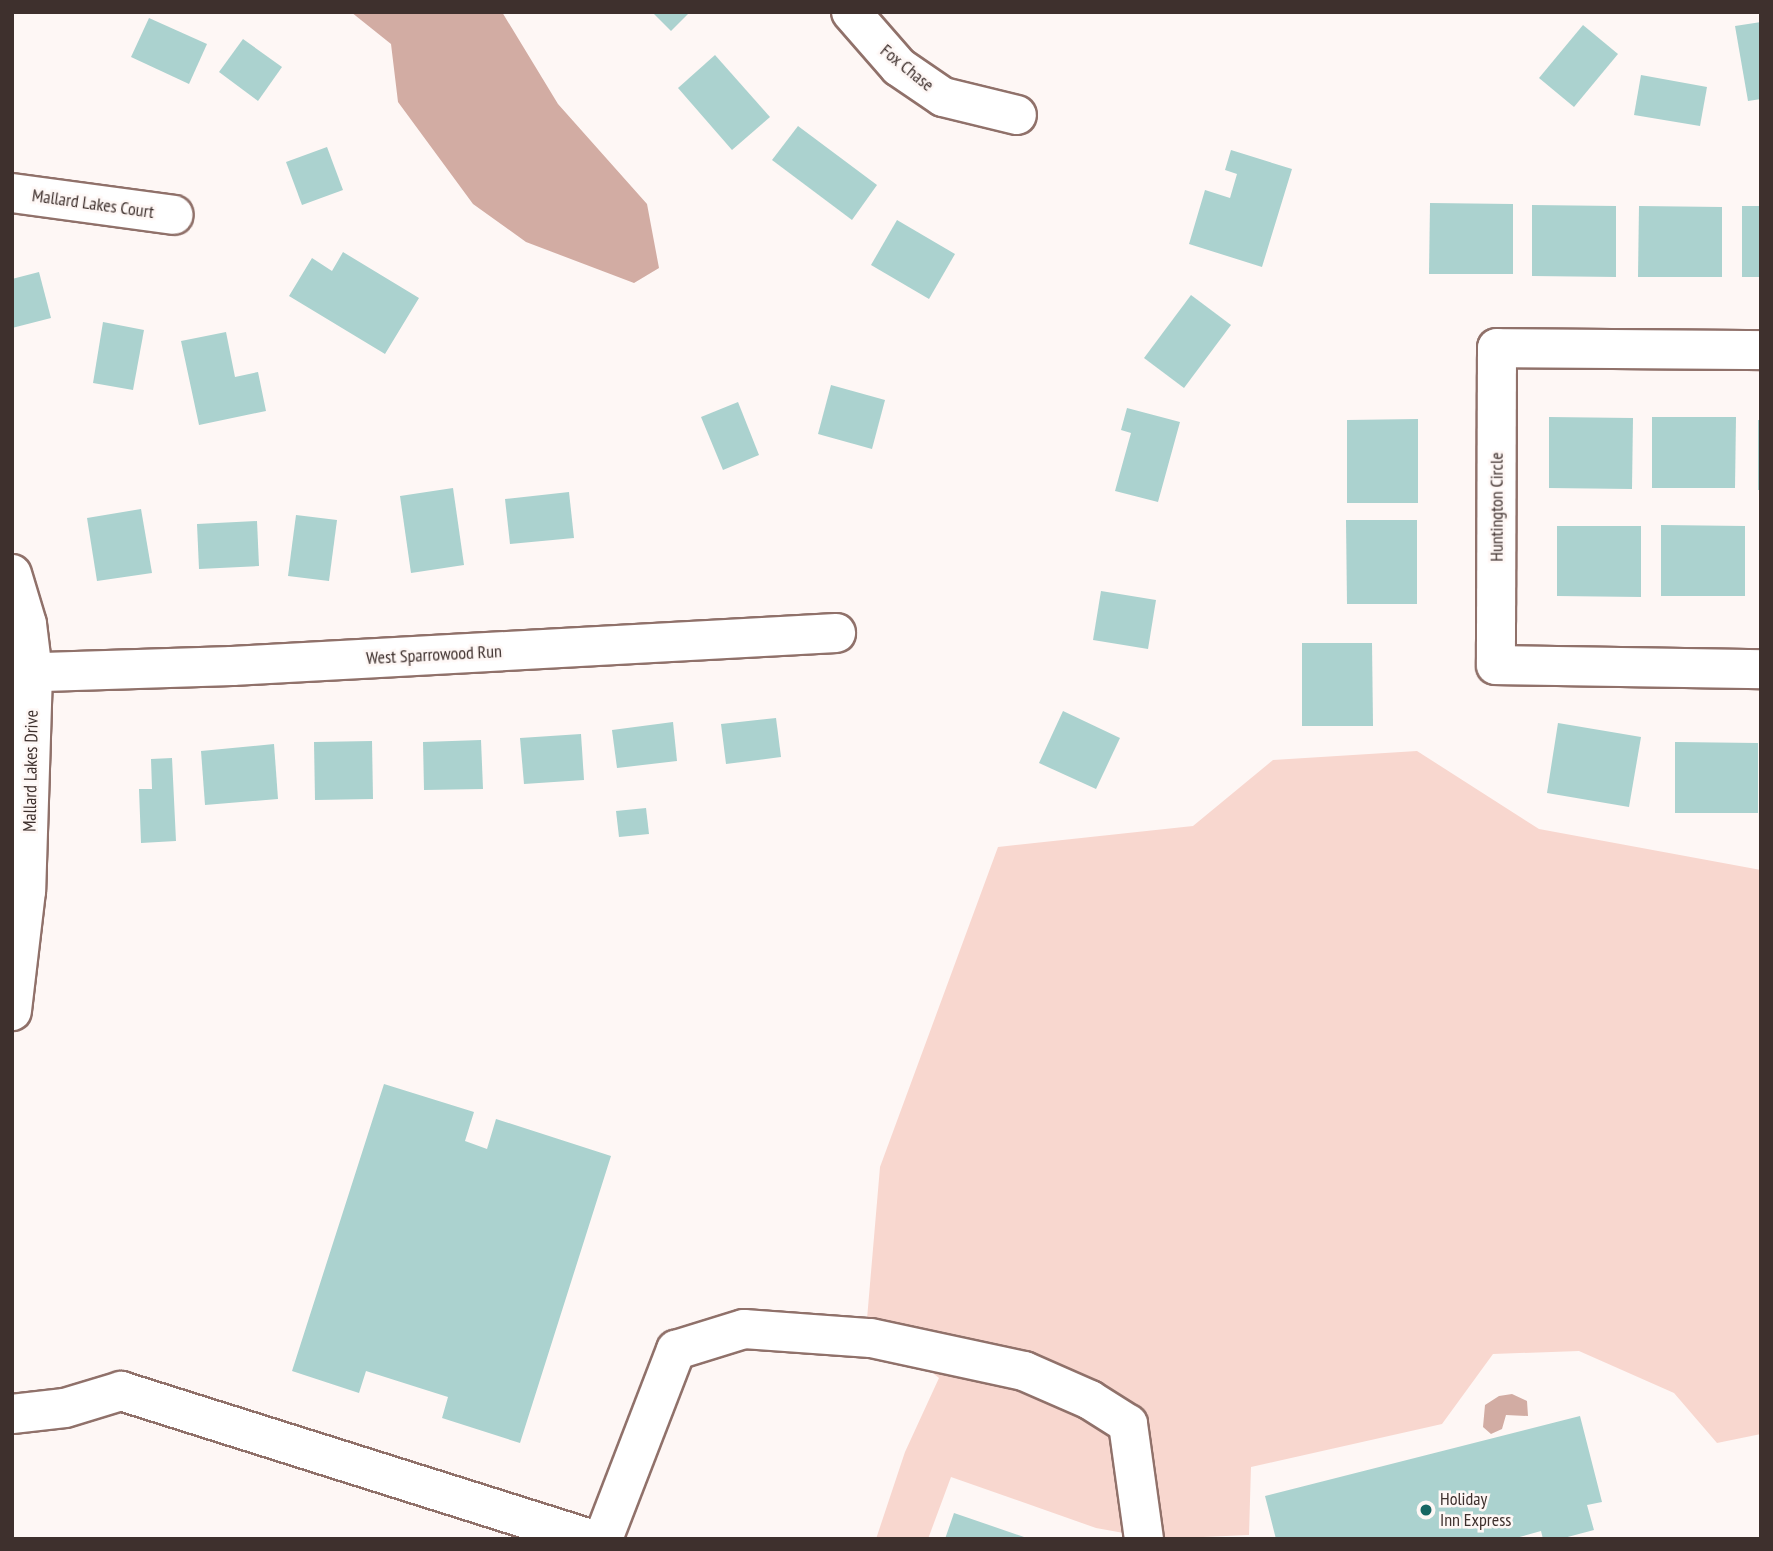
<!DOCTYPE html>
<style>
body{margin:0}
#map{position:relative;width:1773px;height:1551px;overflow:hidden;background:#fef7f5;font-family:"PT Sans Narrow",sans-serif}
div>[style]{position:absolute}
[style*='--x']{left:calc(var(--x)*1px);top:calc(var(--y)*1px);width:calc(var(--w)*1px);rotate:calc(var(--a)*1deg)}
.green>*{inset:0;background:#f8d7cf}
.water>*{inset:0;background:#d2aca3}
.building>*{inset:0;background:#abd2cf}
.roads{filter:drop-shadow(2px 0 #90716a) drop-shadow(-2px 0 #90716a) drop-shadow(0 2px #90716a) drop-shadow(0 -2px #90716a)}
.minor>*{height:38px;margin:-19px;padding:0 19px;transform-origin:19px;border-radius:19px;background:#fff}
.dots>*{width:19px;height:19px;translate:-50% -50%;box-sizing:border-box;border:4px solid #fef7f5;border-radius:50%}
span{translate:-50% -50%;white-space:nowrap;text-align:center;line-height:1.15;-webkit-text-stroke:5px #fef7f5;paint-order:stroke}
.street-label{font-size:18px;color:#3e302d}
.poi-label{font-size:18px;color:#3e302d}
.left{translate:0 -50%;text-align:left}
.frame{position:absolute;inset:0;border:14px solid #3e302d;pointer-events:none}
</style>
<div id="map">
<div class="green">
<i style="clip-path:polygon(1417px 751px,1539px 829px,1761px 870px,1761px 1434px,1717px 1443px,1674px 1393px,1579px 1351px,1493px 1354px,1442px 1424px,1251px 1467px,1249px 1535px,1157px 1539px,1096px 1528px,951px 1477px,928px 1539px,876px 1539px,905px 1452px,939px 1378px,867px 1319px,880px 1167px,998px 847px,1193px 826px,1273px 760px)"></i>
</div>
<div class="water">
<i style="clip-path:polygon(351px 12px,502px 12px,558px 104px,647px 204px,659px 268px,634px 283px,526px 242px,473px 204px,398px 102px,391px 44px)"></i>
<i style="clip-path:polygon(1512px 1394px,1527px 1401px,1528px 1416px,1506px 1415px,1502px 1429px,1491px 1434px,1483px 1427px,1485px 1405px,1499px 1396px)"></i>
</div>
<div class="building">
<i style="clip-path:polygon(652px 12px,690px 12px,671px 31px)"></i>
<i style="clip-path:polygon(149px 18px,207px 44px,189px 84px,131px 57px)"></i>
<i style="clip-path:polygon(1761px 22px,1761px 99px,1748px 101px,1735px 26px)"></i>
<i style="clip-path:polygon(1583px 25px,1618px 54px,1574px 107px,1539px 78px)"></i>
<i style="clip-path:polygon(243px 39px,282px 67px,258px 101px,219px 72px)"></i>
<i style="clip-path:polygon(715px 55px,770px 117px,732px 150px,678px 88px)"></i>
<i style="clip-path:polygon(1641px 75px,1707px 87px,1700px 126px,1634px 115px)"></i>
<i style="clip-path:polygon(798px 126px,877px 185px,852px 220px,772px 160px)"></i>
<i style="clip-path:polygon(327px 147px,343px 190px,302px 205px,286px 162px)"></i>
<i style="clip-path:polygon(1231px 150px,1292px 169px,1262px 267px,1189px 244px,1205px 190px,1230px 198px,1237px 174px,1225px 170px)"></i>
<i style="clip-path:polygon(1430px 203px,1513px 204px,1513px 274px,1429px 274px)"></i>
<i style="clip-path:polygon(1532px 205px,1616px 206px,1616px 277px,1532px 276px)"></i>
<i style="clip-path:polygon(1639px 206px,1722px 207px,1722px 277px,1638px 277px)"></i>
<i style="clip-path:polygon(1742px 206px,1761px 206px,1761px 277px,1742px 277px)"></i>
<i style="clip-path:polygon(897px 220px,955px 254px,929px 299px,871px 265px)"></i>
<i style="clip-path:polygon(343px 252px,419px 298px,385px 354px,289px 296px,312px 258px,332px 271px)"></i>
<i style="clip-path:polygon(39px 272px,51px 318px,12px 328px,12px 279px)"></i>
<i style="clip-path:polygon(1191px 295px,1231px 325px,1184px 388px,1144px 358px)"></i>
<i style="clip-path:polygon(103px 322px,144px 330px,133px 390px,93px 383px)"></i>
<i style="clip-path:polygon(226px 332px,235px 377px,258px 372px,266px 411px,199px 425px,181px 341px)"></i>
<i style="clip-path:polygon(831px 385px,885px 400px,872px 449px,818px 434px)"></i>
<i style="clip-path:polygon(738px 402px,759px 455px,723px 470px,701px 417px)"></i>
<i style="clip-path:polygon(1127px 408px,1180px 422px,1158px 502px,1115px 491px,1131px 433px,1121px 430px)"></i>
<i style="clip-path:polygon(1549px 417px,1633px 418px,1632px 489px,1549px 488px)"></i>
<i style="clip-path:polygon(1652px 417px,1736px 417px,1735px 488px,1652px 488px)"></i>
<i style="clip-path:polygon(1418px 419px,1418px 503px,1347px 503px,1347px 420px)"></i>
<i style="clip-path:polygon(1758px 420px,1761px 420px,1761px 490px,1758px 490px)"></i>
<i style="clip-path:polygon(453px 488px,464px 565px,411px 573px,400px 496px)"></i>
<i style="clip-path:polygon(569px 492px,574px 538px,510px 544px,505px 499px)"></i>
<i style="clip-path:polygon(141px 509px,152px 573px,97px 581px,87px 518px)"></i>
<i style="clip-path:polygon(296px 515px,337px 520px,329px 581px,288px 576px)"></i>
<i style="clip-path:polygon(1346px 520px,1417px 520px,1417px 604px,1347px 604px)"></i>
<i style="clip-path:polygon(257px 521px,259px 566px,199px 569px,197px 524px)"></i>
<i style="clip-path:polygon(1661px 525px,1745px 526px,1745px 596px,1661px 596px)"></i>
<i style="clip-path:polygon(1557px 526px,1641px 526px,1641px 597px,1557px 596px)"></i>
<i style="clip-path:polygon(1101px 591px,1156px 600px,1148px 649px,1093px 640px)"></i>
<i style="clip-path:polygon(1302px 643px,1372px 643px,1373px 726px,1302px 726px)"></i>
<i style="clip-path:polygon(1063px 711px,1120px 738px,1096px 789px,1039px 763px)"></i>
<i style="clip-path:polygon(776px 718px,781px 757px,726px 764px,721px 724px)"></i>
<i style="clip-path:polygon(673px 722px,677px 761px,617px 768px,612px 730px)"></i>
<i style="clip-path:polygon(1558px 723px,1641px 737px,1629px 807px,1547px 793px)"></i>
<i style="clip-path:polygon(581px 734px,584px 780px,524px 784px,520px 738px)"></i>
<i style="clip-path:polygon(481px 740px,483px 789px,424px 790px,423px 742px)"></i>
<i style="clip-path:polygon(372px 741px,373px 799px,315px 800px,314px 742px)"></i>
<i style="clip-path:polygon(1675px 742px,1758px 743px,1758px 813px,1675px 813px)"></i>
<i style="clip-path:polygon(274px 744px,278px 799px,205px 805px,201px 751px)"></i>
<i style="clip-path:polygon(172px 758px,176px 841px,141px 843px,139px 789px,152px 789px,151px 759px)"></i>
<i style="clip-path:polygon(646px 808px,649px 834px,619px 837px,616px 811px)"></i>
<i style="clip-path:polygon(384px 1084px,474px 1112px,465px 1141px,487px 1149px,496px 1119px,611px 1156px,520px 1443px,442px 1418px,448px 1397px,366px 1371px,359px 1393px,292px 1371px)"></i>
<i style="clip-path:polygon(1580px 1416px,1602px 1502px,1587px 1505px,1594px 1530px,1560px 1539px,1543px 1539px,1541px 1531px,1512px 1539px,1276px 1539px,1265px 1496px)"></i>
<i style="clip-path:polygon(954px 1513px,1027px 1538px,1027px 1539px,945px 1539px)"></i>
</div>
<div class="roads">
<div class="minor">
<i style="--x:851;--y:12;--w:73;--a:48.9"></i>
<i style="--x:899;--y:67;--w:53;--a:34.3"></i>
<i style="--x:943;--y:97;--w:76;--a:13.7"></i>
<i style="--x:12;--y:193;--w:163;--a:7.7"></i>
<i style="--x:1761;--y:350;--w:264;--a:-179.6"></i>
<i style="--x:1497;--y:348;--w:317;--a:90.2"></i>
<i style="--x:1496;--y:665;--w:265;--a:0.9"></i>
<i style="--x:12;--y:574;--w:52;--a:73.3"></i>
<i style="--x:27;--y:624;--w:49;--a:83"></i>
<i style="--x:33;--y:673;--w:218;--a:91.8"></i>
<i style="--x:26;--y:891;--w:121;--a:96.7"></i>
<i style="--x:12;--y:673;--w:220;--a:-1.8"></i>
<i style="--x:232;--y:666;--w:605;--a:-3.13"></i>
<i style="--x:12;--y:1414;--w:53;--a:-6.5"></i>
<i style="--x:65;--y:1408;--w:59;--a:-16.9"></i>
<i style="--x:121;--y:1391;--w:492;--a:17.5"></i>
<i style="--x:603;--y:1539;--w:203;--a:-68.9"></i>
<i style="--x:676;--y:1350;--w:71;--a:-17.2"></i>
<i style="--x:744;--y:1329;--w:127;--a:4.1"></i>
<i style="--x:871;--y:1338;--w:157;--a:12.2"></i>
<i style="--x:1024;--y:1371;--w:72;--a:23.7"></i>
<i style="--x:1090;--y:1400;--w:45;--a:32.3"></i>
<i style="--x:1128;--y:1424;--w:116;--a:82.1"></i>
</div>
</div>
<div class="dots">
<i style="left:1426px;top:1510px;background:#186662"></i>
</div>
<div class="street-label">
<span style="left:907px;top:68px;rotate:39deg">Fox Chase</span>
<span style="left:93px;top:204px;rotate:8deg">Mallard Lakes Court</span>
<span style="left:1497px;top:507px;rotate:-90deg">Huntington Circle</span>
<span style="left:434px;top:655px;rotate:-3deg">West Sparrowood Run</span>
<span style="left:31px;top:771px;rotate:-89deg">Mallard Lakes Drive</span>
</div>
<div class="poi-label">
<span class="left" style="left:1440px;top:1510px">Holiday<br>Inn Express</span>
</div>
<div class="frame"></div>
</div>
